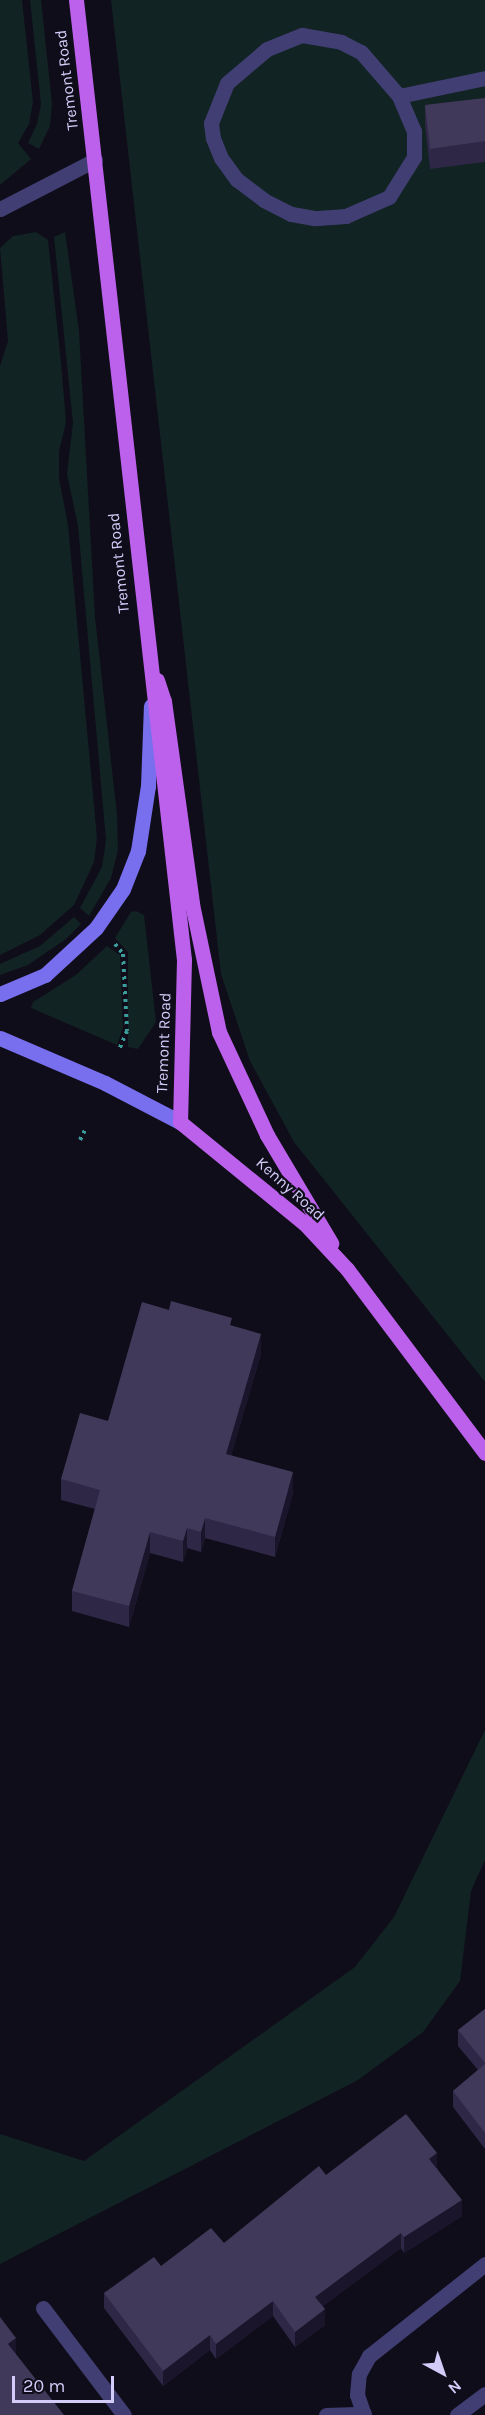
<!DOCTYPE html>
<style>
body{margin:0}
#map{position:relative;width:485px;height:2415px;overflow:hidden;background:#100d1a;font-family:Karla,sans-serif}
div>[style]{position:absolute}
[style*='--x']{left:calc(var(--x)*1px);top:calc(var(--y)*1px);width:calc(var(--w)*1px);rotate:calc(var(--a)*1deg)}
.green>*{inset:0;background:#112323}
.path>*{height:4px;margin-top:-2px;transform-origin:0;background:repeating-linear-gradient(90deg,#3b9e9b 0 3px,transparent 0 7.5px)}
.lane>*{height:15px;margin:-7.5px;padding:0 7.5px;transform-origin:7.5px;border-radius:7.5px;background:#413e73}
.secondary>*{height:15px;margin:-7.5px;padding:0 7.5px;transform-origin:7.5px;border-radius:7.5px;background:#776fed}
.primary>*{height:15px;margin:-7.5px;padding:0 7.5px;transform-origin:7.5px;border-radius:7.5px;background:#bc61eb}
.wall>*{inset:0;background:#2e2746}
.shaded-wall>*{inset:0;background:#1b152c}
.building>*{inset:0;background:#403959}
span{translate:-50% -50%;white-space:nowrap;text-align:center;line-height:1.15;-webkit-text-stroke:4.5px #100d1a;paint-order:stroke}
.street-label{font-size:16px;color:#d3ccf9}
.north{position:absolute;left:413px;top:2343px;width:60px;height:60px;-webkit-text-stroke:4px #100d1a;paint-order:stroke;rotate:140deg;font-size:16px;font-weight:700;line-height:24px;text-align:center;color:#d3ccf9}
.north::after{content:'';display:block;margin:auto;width:21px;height:27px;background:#d3ccf9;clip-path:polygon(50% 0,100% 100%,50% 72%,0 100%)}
.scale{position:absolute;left:12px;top:2376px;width:102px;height:27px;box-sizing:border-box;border:3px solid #d3ccf9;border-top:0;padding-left:8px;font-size:18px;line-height:21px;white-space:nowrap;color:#d3ccf9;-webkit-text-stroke:4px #100d1a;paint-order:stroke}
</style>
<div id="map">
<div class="green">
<i style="clip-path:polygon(0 0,22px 0,33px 102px,29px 124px,18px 143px,31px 159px,0 185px)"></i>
<i style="clip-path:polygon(30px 0,41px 0,52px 104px,50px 126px,39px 149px,28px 143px,37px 124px,41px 104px)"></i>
<i style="clip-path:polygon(111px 0,485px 0,485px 1382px,294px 1142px,250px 1061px,221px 974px)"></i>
<i style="clip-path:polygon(36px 232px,48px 240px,61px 362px,66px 422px,59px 451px,59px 478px,68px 525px,97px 838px,94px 862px,74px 905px,40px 935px,0 955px,0 366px,8px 341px,0 248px,13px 236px)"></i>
<i style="clip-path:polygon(65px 232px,79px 331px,95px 617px,117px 815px,118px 850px,111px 878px,89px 916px,80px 908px,102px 867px,106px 840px,78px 526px,67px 474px,73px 423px,54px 237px)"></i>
<i style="clip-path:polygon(136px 911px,144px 915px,156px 1022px,138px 1049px,128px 1047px,128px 952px,115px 938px,131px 912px)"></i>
<i style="clip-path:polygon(74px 917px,81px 924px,66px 939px,28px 965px,0 975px,0 964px,40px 946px)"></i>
<i style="clip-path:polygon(107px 946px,120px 955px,123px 1028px,117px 1045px,31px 1008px,33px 1002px,76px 975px)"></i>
<i style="clip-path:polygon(485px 1730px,485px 1860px,471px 1891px,460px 1981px,423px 2032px,358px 2080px,0 2264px,0 2134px,84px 2161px,355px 1967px,394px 1917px)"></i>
</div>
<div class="path">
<i style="--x:115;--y:944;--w:13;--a:51"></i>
<i style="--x:123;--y:954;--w:77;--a:87"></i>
<i style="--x:127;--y:1031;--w:21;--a:113"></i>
<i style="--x:80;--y:1140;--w:11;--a:-63"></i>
</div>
<div class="lane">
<i style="--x:302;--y:35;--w:40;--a:10"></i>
<i style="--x:341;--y:42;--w:22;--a:27"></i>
<i style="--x:361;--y:52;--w:58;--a:49.2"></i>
<i style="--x:399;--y:96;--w:38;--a:67"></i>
<i style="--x:414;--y:131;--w:26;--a:90"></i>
<i style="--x:414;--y:157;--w:47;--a:122"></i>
<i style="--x:389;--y:197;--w:47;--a:156.2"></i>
<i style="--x:346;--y:216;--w:32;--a:176"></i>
<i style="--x:314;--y:218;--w:23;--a:-170"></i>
<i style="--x:291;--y:214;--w:30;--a:-153"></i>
<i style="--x:264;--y:200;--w:34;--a:-143"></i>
<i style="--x:237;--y:180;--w:27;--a:-126"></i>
<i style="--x:221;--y:158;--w:22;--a:-112"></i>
<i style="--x:213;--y:138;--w:15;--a:-98"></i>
<i style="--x:211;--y:123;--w:43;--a:-68.2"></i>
<i style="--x:227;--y:83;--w:52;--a:-40.4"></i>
<i style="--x:267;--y:49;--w:38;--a:-22"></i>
<i style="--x:399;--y:96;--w:88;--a:-11.8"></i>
<i style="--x:0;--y:209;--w:107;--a:-27.3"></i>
<i style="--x:43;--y:2308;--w:134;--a:52.9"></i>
<i style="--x:326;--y:2415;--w:38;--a:-2"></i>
<i style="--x:364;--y:2415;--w:21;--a:-109"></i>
<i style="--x:357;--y:2395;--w:21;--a:-85"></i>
<i style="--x:359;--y:2374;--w:21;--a:-61"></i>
<i style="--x:369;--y:2356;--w:148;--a:-38.4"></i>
<i style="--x:457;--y:2415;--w:35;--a:-37"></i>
</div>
<div class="secondary">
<i style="--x:0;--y:994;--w:49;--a:-22.9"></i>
<i style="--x:45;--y:975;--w:69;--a:-42.7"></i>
<i style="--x:96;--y:928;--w:47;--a:-55.3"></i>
<i style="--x:123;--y:889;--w:41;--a:-68.5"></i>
<i style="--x:138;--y:851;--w:66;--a:-81.3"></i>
<i style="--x:148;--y:786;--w:80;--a:-87.9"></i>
<i style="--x:0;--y:1038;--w:114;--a:23.2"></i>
<i style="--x:105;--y:1083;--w:85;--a:27.5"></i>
</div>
<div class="primary">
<i style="--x:76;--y:0;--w:966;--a:83.58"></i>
<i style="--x:184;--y:960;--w:162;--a:91.4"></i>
<i style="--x:180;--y:1122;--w:160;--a:39.2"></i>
<i style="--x:304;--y:1223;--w:63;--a:46.9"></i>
<i style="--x:347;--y:1269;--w:230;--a:53.1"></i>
<i style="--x:157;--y:680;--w:22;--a:72"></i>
<i style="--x:164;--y:701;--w:205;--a:82.1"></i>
<i style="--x:192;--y:904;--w:131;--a:78.1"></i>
<i style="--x:219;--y:1032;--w:114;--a:65"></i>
<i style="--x:267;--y:1135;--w:126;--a:59.3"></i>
</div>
<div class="wall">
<i style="clip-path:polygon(485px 98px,485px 162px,430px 169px,425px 126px,425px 105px)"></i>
<i style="clip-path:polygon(169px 1310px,232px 1326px,261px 1354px,231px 1455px,293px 1493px,275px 1557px,205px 1538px,201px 1552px,187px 1548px,183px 1562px,150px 1553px,129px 1627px,72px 1611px,72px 1591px,95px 1509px,61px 1500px,61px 1479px,108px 1421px)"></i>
<i style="clip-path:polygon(485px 2009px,485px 2149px,453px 2107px,453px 2091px,478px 2070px,458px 2046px,458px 2030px)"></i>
<i style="clip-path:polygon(437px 2168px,462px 2216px,404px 2253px,401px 2248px,323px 2306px,325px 2325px,295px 2347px,273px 2316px,216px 2359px,210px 2350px,163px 2386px,104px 2308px,104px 2293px,161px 2266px,224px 2243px,326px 2175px)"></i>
</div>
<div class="shaded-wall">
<i style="clip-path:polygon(261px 1334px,261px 1354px,226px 1474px,226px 1454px)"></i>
<i style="clip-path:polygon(293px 1472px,293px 1493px,275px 1557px,275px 1537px)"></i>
<i style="clip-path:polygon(205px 1518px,205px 1538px,201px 1552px,201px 1532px)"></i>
<i style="clip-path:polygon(187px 1528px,187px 1548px,183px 1562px,183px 1541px)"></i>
<i style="clip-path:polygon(150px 1532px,150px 1553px,129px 1627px,129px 1606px)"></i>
<i style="clip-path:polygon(437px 2153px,437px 2168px,429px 2174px,429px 2159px)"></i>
<i style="clip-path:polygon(462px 2200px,462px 2216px,404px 2253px,404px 2237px)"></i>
<i style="clip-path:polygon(401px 2233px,401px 2248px,315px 2312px,315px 2297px)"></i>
<i style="clip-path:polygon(273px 2301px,273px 2316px,216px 2359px,216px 2344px)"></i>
<i style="clip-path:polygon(325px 2309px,325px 2325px,295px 2347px,295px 2332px)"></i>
<i style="clip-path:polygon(210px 2335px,210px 2350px,163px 2386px,163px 2371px)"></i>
<i style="clip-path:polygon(16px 2338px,16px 2354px,8px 2360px,8px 2344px)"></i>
</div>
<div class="building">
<i style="clip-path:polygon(485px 98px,485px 141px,430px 149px,425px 105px)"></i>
<i style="clip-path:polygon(171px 1301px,232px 1318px,230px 1325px,261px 1334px,226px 1454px,293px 1472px,275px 1537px,205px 1518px,201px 1532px,187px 1528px,183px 1541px,150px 1532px,129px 1606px,72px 1591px,100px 1490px,61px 1479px,80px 1413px,108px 1421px,142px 1302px,169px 1310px)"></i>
<i style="clip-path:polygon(485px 2009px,485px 2063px,458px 2030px)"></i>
<i style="clip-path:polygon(485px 2064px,485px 2133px,453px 2091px)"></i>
<i style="clip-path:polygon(406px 2114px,437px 2153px,429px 2159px,462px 2200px,404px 2237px,401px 2233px,315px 2297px,325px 2309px,295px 2332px,273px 2301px,216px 2344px,210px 2335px,163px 2371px,104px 2293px,154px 2257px,161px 2266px,211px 2228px,224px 2243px,319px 2166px,326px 2175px)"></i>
<i style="clip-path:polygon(0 2317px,16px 2338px,8px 2344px,64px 2415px,0 2415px)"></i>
</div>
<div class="street-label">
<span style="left:67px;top:80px;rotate:-97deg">Tremont Road</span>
<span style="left:119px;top:563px;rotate:-96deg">Tremont Road</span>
<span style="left:164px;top:1043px;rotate:-88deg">Tremont Road</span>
<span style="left:290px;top:1189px;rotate:42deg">Kenny Road</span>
</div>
<div class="north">N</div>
<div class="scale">20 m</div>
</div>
